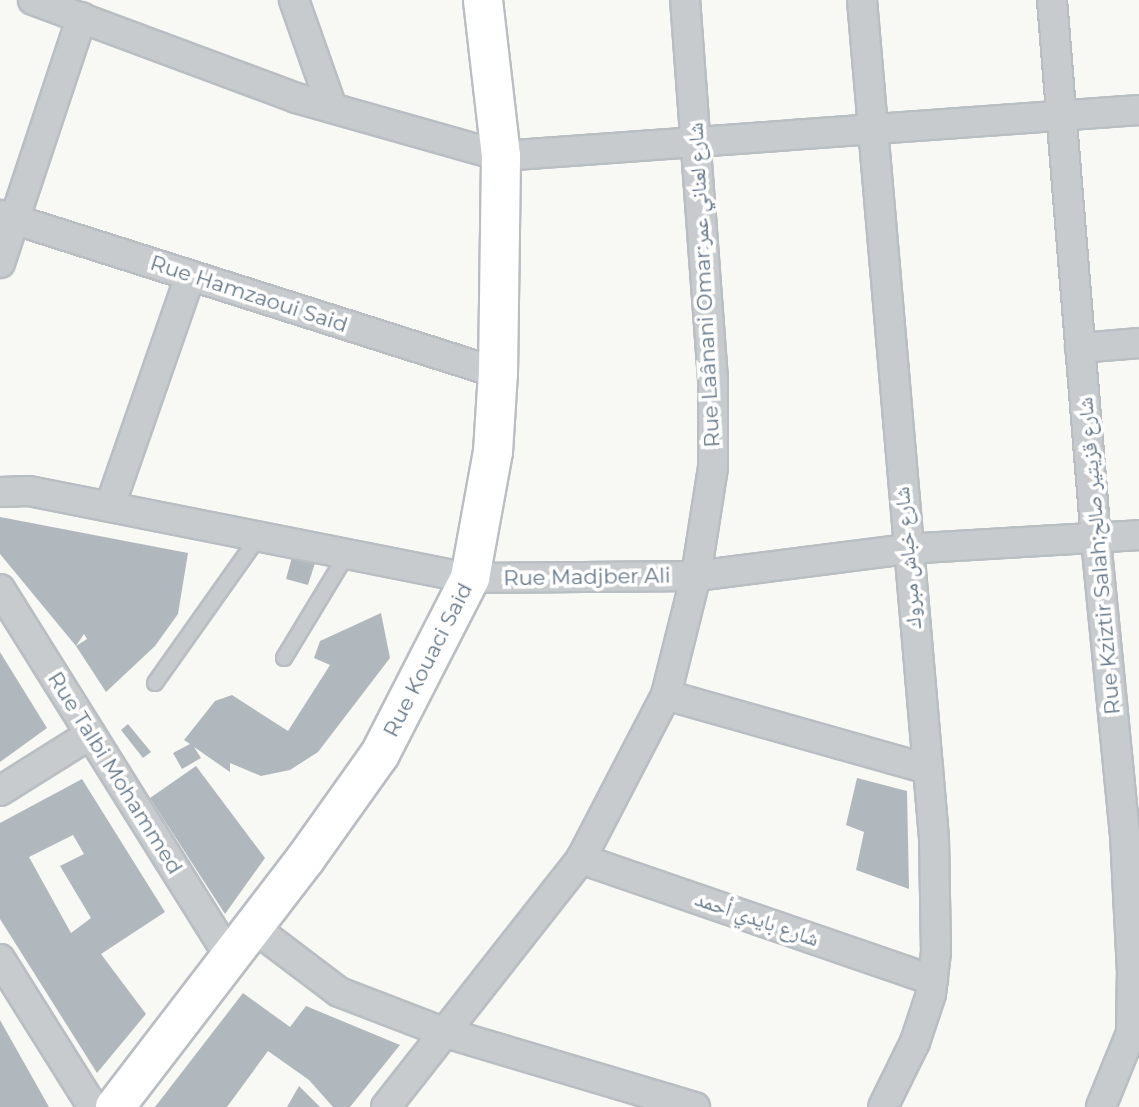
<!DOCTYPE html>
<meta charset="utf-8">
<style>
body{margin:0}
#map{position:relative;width:1139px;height:1107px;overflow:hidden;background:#f8f8f5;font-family:Montserrat,"Noto Naskh Arabic",sans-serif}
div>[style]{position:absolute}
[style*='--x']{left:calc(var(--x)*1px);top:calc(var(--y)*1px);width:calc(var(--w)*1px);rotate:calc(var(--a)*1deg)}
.building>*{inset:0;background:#b0b8be}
.roads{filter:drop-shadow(2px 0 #b9bec3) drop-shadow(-2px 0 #b9bec3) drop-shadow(0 2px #b9bec3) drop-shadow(0 -2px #b9bec3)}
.lane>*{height:14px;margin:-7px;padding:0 7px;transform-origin:7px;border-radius:7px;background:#c7cbce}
.street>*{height:28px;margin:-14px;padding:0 14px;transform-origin:14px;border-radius:14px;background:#c7cbce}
.secondary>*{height:38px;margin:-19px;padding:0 19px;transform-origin:19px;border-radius:19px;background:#fff}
span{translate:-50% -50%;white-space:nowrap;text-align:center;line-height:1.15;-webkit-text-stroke:7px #fff;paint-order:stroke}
.street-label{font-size:21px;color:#647688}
</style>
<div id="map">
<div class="building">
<i style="clip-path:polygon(0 517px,188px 553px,178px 614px,155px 646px,106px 692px,76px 646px,87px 639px,84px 634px,76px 646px,0 554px)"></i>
<i style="clip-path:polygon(292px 557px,315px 563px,308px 585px,286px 579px)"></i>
<i style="clip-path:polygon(381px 613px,390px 658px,318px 752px,290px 770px,261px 776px,230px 763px,230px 772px,194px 747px,201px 758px,182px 769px,173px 753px,190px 744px,184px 740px,215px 701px,232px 695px,288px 731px,330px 665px,314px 658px,320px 641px)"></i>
<i style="clip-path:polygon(0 652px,47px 728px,0 762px)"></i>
<i style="clip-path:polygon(128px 724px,151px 752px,143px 758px,121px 730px)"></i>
<i style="clip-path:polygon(196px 766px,265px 858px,225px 914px,150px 798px)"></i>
<i style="clip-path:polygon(857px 778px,907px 791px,909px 889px,856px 870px,864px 832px,846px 825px)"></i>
<i style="clip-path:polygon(evenodd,82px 779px,165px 912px,101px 954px,146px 1014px,97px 1073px,0 919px,0 823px,82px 779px,73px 835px,84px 854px,60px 866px,91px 918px,71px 933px,29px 857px,73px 835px)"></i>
<i style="clip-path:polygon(243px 993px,290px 1027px,306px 1006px,400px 1045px,350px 1107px,333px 1107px,309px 1080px,268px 1051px,227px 1107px,155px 1107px)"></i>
<i style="clip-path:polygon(0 1020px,49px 1107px,0 1107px)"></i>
<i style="clip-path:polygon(299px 1086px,320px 1107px,287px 1107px)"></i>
</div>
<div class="roads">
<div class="lane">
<i style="--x:284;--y:658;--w:122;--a:-58.8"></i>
<i style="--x:155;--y:683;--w:180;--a:-54.7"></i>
</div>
<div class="street">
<i style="--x:33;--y:0;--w:281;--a:20.4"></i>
<i style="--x:296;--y:98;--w:213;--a:15.8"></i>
<i style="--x:501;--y:156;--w:640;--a:-4.12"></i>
<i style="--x:294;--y:0;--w:114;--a:70.6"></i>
<i style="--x:862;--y:0;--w:841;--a:85.09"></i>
<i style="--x:934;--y:838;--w:114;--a:89"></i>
<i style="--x:936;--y:952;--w:42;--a:96.8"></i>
<i style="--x:931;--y:994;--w:51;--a:108.4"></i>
<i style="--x:915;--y:1042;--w:72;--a:116.2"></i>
<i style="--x:1052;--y:0;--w:542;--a:85.34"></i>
<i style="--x:1096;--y:540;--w:295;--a:84.4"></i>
<i style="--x:1125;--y:834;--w:136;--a:87.1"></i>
<i style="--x:1132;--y:970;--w:63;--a:90.9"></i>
<i style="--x:1131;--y:1033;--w:80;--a:112.1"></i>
<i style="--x:0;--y:215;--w:522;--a:17.6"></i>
<i style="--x:0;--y:263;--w:259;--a:-71.6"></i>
<i style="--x:1080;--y:348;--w:59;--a:-4.8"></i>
<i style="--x:0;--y:492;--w:29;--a:-2"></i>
<i style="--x:29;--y:491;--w:449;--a:11.2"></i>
<i style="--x:470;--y:578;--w:226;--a:-0.5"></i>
<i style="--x:696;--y:576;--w:212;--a:-7.3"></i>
<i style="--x:906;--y:549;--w:233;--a:-3.4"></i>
<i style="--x:110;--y:506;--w:244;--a:-70.8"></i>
<i style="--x:0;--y:589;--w:434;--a:58"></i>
<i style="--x:666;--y:695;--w:272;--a:15.8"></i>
<i style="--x:0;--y:791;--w:107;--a:-32.1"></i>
<i style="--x:581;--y:859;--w:372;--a:19"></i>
<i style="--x:253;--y:927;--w:108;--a:37.1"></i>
<i style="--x:339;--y:992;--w:115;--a:21"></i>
<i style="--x:446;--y:1033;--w:260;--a:16.6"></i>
<i style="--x:0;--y:959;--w:175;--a:57.9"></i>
<i style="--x:386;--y:1107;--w:315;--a:-51.8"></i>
<i style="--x:581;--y:859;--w:185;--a:-62.6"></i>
<i style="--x:666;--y:695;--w:123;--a:-75.9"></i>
<i style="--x:696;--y:576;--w:110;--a:-81.1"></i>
<i style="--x:713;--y:467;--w:87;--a:-90"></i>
<i style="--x:713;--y:380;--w:381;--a:-94.2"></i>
</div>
<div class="secondary">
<i style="--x:115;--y:1107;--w:314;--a:-52.5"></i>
<i style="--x:306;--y:858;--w:128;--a:-54.6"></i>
<i style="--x:380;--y:754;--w:198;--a:-62.9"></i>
<i style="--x:470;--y:578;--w:128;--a:-79.7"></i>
<i style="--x:493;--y:452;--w:79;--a:-86.4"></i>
<i style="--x:498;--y:373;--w:217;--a:-89.2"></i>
<i style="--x:501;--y:156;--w:157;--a:-96.6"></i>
</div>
</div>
<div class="street-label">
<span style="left:704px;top:285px;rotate:-93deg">Rue Laânani Omar;شارع لعناني عمر</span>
<span style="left:249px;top:294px;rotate:18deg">Rue Hamzaoui Said</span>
<span style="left:1099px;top:556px;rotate:-95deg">Rue Kziztir Salah;شارع قزيتير صالح</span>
<span style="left:908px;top:558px;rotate:-95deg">شارع خباش مبروك</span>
<span style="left:587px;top:577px;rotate:-1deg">Rue Madjber Ali</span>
<span style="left:428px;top:660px;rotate:-63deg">Rue Kouaci Said</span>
<span style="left:115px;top:773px;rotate:58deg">Rue Talbi Mohammed</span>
<span style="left:757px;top:919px;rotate:19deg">شارع بايدي أحمد</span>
</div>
</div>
